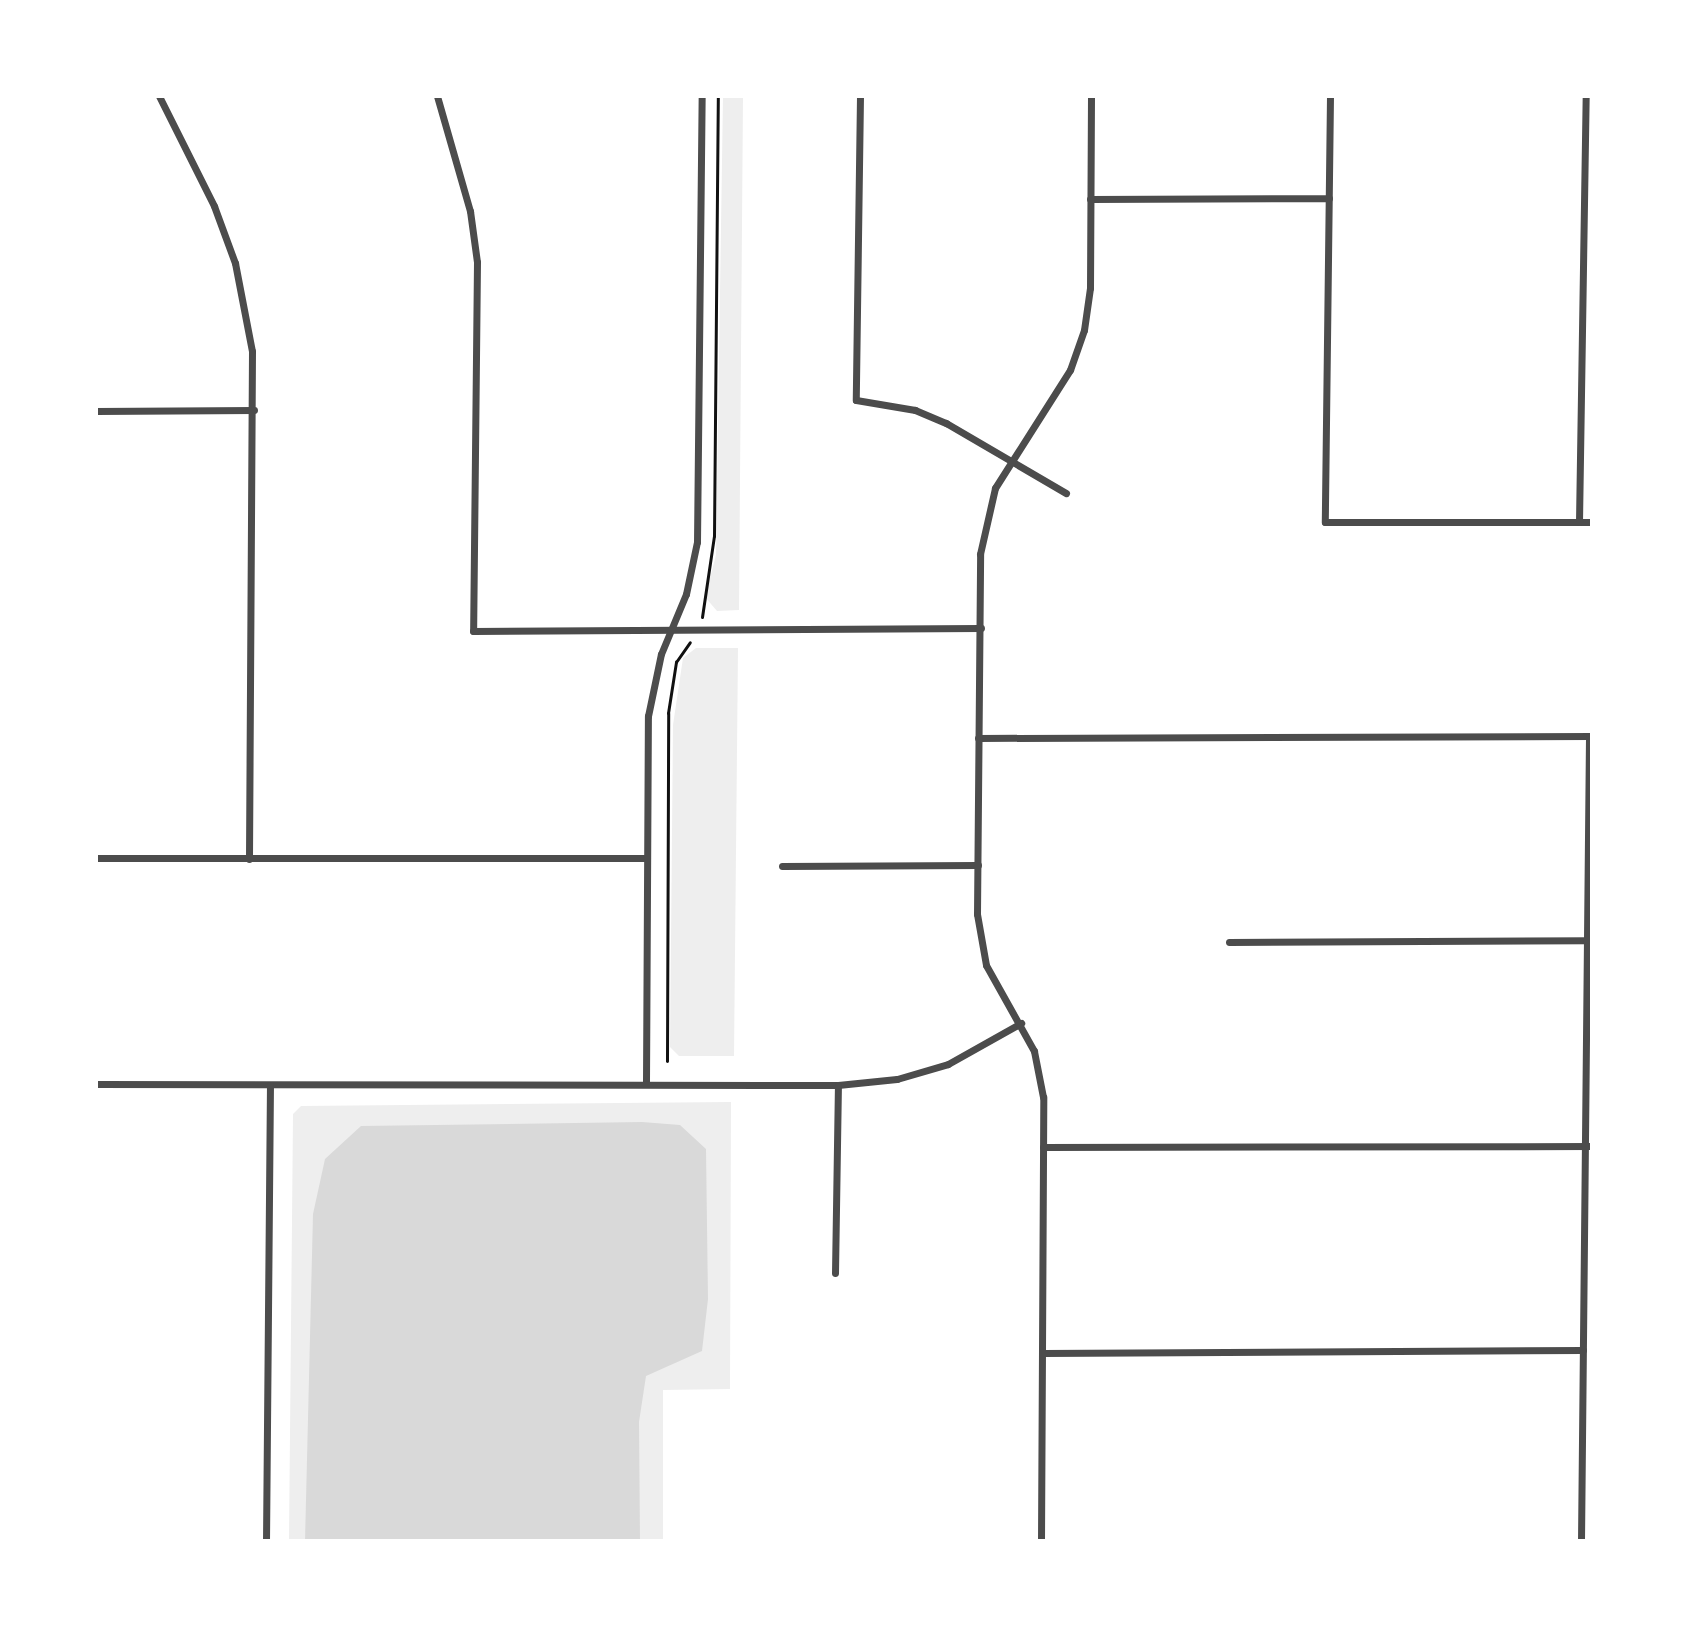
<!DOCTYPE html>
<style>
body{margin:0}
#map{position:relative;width:1688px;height:1637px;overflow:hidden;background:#fff;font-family:Spectral,serif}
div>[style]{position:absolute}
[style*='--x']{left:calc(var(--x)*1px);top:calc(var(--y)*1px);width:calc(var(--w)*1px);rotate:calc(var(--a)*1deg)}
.green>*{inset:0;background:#eee}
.water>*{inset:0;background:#d9d9d9}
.path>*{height:3px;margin:-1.5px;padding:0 1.5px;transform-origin:1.5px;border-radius:1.5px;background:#111}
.minor>*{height:7px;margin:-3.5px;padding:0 3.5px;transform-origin:3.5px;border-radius:3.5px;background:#4c4c4c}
span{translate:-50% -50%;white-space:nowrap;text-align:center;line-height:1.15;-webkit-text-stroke:8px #fff;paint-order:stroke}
.frame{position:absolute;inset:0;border:98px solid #fff;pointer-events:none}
</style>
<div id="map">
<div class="green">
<i style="clip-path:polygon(723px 96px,743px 96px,739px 610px,717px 611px,705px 597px,716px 555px)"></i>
<i style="clip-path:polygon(696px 648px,738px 648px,734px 1056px,679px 1056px,670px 1047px,673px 725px,683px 658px)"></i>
<i style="clip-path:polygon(731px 1102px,730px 1389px,663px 1390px,663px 1541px,289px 1541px,293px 1114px,301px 1106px)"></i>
</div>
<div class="water">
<i style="clip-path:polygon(642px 1122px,680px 1125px,706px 1149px,708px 1299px,702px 1351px,646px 1376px,639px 1422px,640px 1541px,305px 1541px,313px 1214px,325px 1159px,361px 1126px)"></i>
</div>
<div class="path">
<i style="--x:702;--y:617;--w:82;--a:-81.6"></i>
<i style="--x:714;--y:536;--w:440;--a:-89.5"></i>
<i style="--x:667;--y:1061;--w:348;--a:-89.8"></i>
<i style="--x:668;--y:713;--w:52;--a:-81.1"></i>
<i style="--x:676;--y:662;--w:24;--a:-55"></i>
</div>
<div class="minor">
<i style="--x:159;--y:96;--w:123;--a:63.4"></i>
<i style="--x:214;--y:206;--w:61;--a:69.8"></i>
<i style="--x:235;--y:263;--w:90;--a:79.1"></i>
<i style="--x:252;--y:351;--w:508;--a:90.34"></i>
<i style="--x:437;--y:96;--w:120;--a:74"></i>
<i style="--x:470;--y:211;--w:51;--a:82.2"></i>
<i style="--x:477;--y:262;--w:369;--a:90.6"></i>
<i style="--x:473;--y:631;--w:508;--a:-0.34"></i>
<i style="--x:860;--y:96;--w:304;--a:90.8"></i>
<i style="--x:856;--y:400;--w:60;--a:9.6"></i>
<i style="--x:915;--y:410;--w:34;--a:23"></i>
<i style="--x:946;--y:423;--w:139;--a:30.3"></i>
<i style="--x:1330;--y:96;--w:426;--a:90.7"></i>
<i style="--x:1325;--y:522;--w:267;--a:0"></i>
<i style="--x:1090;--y:199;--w:239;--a:-0.2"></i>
<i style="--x:96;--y:411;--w:158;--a:-0.4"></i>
<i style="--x:1579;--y:522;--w:426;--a:-89.1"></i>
<i style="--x:978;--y:738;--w:614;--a:-0.19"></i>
<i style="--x:96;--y:858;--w:551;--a:0"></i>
<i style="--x:782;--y:866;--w:196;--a:-0.3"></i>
<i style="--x:1229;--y:942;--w:358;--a:-0.3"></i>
<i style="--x:646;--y:1082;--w:366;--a:-89.7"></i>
<i style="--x:648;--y:716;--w:63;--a:-78.2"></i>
<i style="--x:661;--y:654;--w:65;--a:-67.4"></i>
<i style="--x:686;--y:594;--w:53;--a:-78.1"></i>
<i style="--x:697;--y:542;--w:446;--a:-89.4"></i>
<i style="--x:96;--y:1084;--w:742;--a:0.08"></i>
<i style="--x:838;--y:1085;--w:59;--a:-5.8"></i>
<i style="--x:897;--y:1079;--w:53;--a:-16.4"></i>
<i style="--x:948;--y:1064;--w:84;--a:-29.3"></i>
<i style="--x:1043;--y:1147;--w:549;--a:-0.1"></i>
<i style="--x:835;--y:1273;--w:188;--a:-89.1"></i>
<i style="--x:1043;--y:1353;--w:540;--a:-0.32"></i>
<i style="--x:266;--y:1541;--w:456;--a:-89.5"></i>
<i style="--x:1041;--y:1541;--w:444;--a:-89.7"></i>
<i style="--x:1043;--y:1097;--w:47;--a:-101.1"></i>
<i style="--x:1034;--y:1051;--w:98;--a:-119.2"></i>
<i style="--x:986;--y:965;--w:52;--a:-100"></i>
<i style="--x:977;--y:914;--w:360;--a:-89.5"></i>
<i style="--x:980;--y:554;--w:68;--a:-77.2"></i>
<i style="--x:995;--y:488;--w:140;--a:-57.6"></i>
<i style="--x:1070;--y:370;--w:42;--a:-70.7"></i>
<i style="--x:1084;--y:330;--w:42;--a:-81.9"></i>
<i style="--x:1090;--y:288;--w:192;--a:-89.7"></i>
<i style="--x:1581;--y:1541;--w:804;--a:-89.43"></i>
</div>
<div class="frame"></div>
</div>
